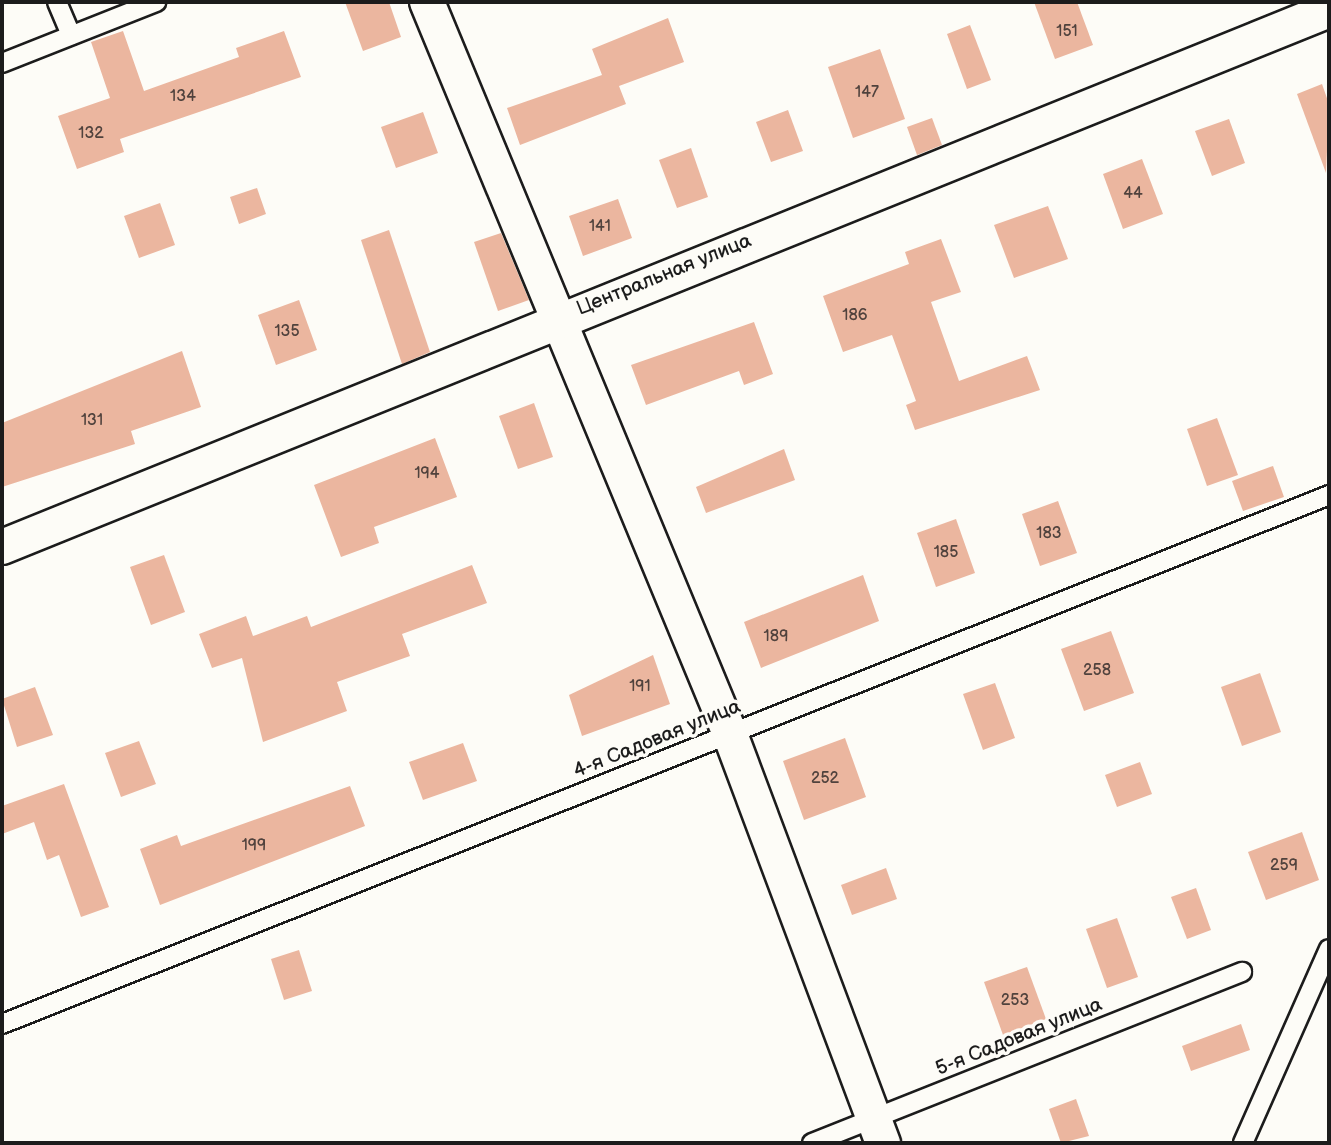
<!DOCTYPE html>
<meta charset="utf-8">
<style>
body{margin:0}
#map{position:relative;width:1331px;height:1145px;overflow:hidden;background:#fdfcf7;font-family:"Balsamiq Sans",sans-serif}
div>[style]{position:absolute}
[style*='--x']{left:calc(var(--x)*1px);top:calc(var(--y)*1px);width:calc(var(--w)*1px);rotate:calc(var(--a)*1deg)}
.building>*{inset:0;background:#ebb69f}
.roads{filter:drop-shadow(2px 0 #1c1c1c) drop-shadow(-2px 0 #1c1c1c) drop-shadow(0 2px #1c1c1c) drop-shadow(0 -2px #1c1c1c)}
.service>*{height:18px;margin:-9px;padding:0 9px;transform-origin:9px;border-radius:9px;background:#fdfcf7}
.minor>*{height:34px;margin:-17px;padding:0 17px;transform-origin:17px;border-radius:17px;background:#fdfcf7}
span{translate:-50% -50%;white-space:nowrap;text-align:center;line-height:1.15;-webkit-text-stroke:7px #fdfcf7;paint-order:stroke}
.number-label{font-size:16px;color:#50423d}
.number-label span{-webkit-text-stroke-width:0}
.street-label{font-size:20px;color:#1c1c1c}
.frame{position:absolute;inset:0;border:4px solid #1c1c1c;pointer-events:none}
</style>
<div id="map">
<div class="building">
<i style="clip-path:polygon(345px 2px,389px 2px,401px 37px,363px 51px)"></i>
<i style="clip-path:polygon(1034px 2px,1077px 2px,1093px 45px,1055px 59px)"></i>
<i style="clip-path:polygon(668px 18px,684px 62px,619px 86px,626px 104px,520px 145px,507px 108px,602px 75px,592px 49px)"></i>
<i style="clip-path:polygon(970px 25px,991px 80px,967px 89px,947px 34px)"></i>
<i style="clip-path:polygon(123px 31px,144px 91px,239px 57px,236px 48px,284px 31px,301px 77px,120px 139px,124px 152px,77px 169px,58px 116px,110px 98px,91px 42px)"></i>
<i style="clip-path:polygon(880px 49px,905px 119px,853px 138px,828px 67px)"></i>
<i style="clip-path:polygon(1322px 84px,1329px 104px,1326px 173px,1297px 94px)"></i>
<i style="clip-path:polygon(788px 110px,803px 151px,771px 162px,756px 122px)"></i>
<i style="clip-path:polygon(423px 112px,438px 153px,396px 168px,381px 127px)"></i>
<i style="clip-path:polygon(932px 118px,942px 145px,917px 155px,907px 127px)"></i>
<i style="clip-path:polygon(1229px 119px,1245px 163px,1212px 176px,1195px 131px)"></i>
<i style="clip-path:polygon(691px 148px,708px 197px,677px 208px,659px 160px)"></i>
<i style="clip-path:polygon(1142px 159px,1163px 214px,1123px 229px,1103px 174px)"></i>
<i style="clip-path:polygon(257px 188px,266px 214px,239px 224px,230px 197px)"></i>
<i style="clip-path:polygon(618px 199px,632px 238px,583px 256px,569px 216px)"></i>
<i style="clip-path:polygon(160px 203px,175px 245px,139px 258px,124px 216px)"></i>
<i style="clip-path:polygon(1048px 206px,1068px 259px,1014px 278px,994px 225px)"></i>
<i style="clip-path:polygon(389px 230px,430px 352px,402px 364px,361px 240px)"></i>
<i style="clip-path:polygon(501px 233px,529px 300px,498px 311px,474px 242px)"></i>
<i style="clip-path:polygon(941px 239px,961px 292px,931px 302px,959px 381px,1027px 356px,1040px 390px,915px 430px,906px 405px,916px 401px,892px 335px,843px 352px,823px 296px,909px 264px,905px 252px)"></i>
<i style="clip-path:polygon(299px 300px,317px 350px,276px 365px,258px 315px)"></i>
<i style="clip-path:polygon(754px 322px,773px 374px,744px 385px,739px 371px,646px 405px,631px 365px)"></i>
<i style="clip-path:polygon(182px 351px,201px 407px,131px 431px,135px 444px,2px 487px,2px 423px)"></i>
<i style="clip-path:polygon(534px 403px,553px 457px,518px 469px,499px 416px)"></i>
<i style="clip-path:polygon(1217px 418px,1238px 475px,1207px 486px,1187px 429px)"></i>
<i style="clip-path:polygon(435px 438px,457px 497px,374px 527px,379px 543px,341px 557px,314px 485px)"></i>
<i style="clip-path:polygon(784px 449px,795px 480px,706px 513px,696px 487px)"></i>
<i style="clip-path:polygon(1273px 466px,1284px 497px,1243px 511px,1232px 481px)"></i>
<i style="clip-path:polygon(1058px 501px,1077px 553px,1040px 566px,1022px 514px)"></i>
<i style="clip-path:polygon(956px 519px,975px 573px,936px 587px,917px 533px)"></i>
<i style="clip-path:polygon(164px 555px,185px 612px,151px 625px,130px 567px)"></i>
<i style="clip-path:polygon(472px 565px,487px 603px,402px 634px,410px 656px,337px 682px,347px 711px,263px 742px,242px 658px,212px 668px,199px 634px,246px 616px,253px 636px,307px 616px,311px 627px)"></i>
<i style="clip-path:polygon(863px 575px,879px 621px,761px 668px,744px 622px)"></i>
<i style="clip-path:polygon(1111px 631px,1134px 693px,1084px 711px,1061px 649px)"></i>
<i style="clip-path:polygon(653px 655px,670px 704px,582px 736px,569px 695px)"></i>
<i style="clip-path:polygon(1260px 673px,1281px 732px,1242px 746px,1221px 687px)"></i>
<i style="clip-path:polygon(995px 683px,1015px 738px,983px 750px,963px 694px)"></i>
<i style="clip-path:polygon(35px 687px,53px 735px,17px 747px,2px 699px)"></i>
<i style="clip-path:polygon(845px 738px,866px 797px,804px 820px,783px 761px)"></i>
<i style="clip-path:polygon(139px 741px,156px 784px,121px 797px,105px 753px)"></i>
<i style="clip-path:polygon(463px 743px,477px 781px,423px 800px,409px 762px)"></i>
<i style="clip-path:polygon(1140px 762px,1152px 794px,1117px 807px,1105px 775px)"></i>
<i style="clip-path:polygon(64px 784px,109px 907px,81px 917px,59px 855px,47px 860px,34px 822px,2px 834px,2px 806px)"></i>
<i style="clip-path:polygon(350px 786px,365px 826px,160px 905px,140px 849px,177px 835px,181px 846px)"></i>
<i style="clip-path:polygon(1302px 832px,1319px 880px,1266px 900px,1248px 852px)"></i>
<i style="clip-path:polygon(886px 868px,897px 899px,852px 915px,841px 885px)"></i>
<i style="clip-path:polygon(1196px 888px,1211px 930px,1187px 939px,1171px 897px)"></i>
<i style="clip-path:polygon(1117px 918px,1138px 977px,1107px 988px,1086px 929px)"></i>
<i style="clip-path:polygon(299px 950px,312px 991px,284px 1000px,271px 959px)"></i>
<i style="clip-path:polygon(1027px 967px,1046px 1019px,1003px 1035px,984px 982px)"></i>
<i style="clip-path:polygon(1241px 1024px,1250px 1050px,1191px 1071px,1182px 1046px)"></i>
<i style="clip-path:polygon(1076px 1099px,1089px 1136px,1061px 1143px,1049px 1109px)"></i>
</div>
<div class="roads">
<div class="service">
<i style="--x:57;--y:2;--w:36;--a:67"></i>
<i style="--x:2;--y:63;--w:166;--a:-21.6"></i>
<i style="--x:2;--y:1024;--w:1429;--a:-21.73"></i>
<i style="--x:812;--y:1143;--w:463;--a:-21.7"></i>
<i style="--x:1243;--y:1143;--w:212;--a:-66.1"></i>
</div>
<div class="minor">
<i style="--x:427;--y:2;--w:792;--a:67.51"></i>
<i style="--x:730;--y:734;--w:437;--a:69.5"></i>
<i style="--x:2;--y:547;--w:1432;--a:-22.03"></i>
</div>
</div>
<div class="number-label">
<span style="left:1067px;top:32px">151</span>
<span style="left:867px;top:93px">147</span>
<span style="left:183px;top:97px">134</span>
<span style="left:91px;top:134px">132</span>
<span style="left:1133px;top:194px">44</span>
<span style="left:600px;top:227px">141</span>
<span style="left:855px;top:316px">186</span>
<span style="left:287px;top:332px">135</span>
<span style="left:92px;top:421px">131</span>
<span style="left:427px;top:474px">194</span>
<span style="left:1049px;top:534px">183</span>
<span style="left:946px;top:553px">185</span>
<span style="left:776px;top:637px">189</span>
<span style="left:1097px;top:671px">258</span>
<span style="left:640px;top:687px">191</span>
<span style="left:825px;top:779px">252</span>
<span style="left:254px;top:846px">199</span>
<span style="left:1284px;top:866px">259</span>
<span style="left:1015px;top:1001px">253</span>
</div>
<div class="street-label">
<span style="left:664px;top:275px;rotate:-22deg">Центральная улица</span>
<span style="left:657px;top:739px;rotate:-22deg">4-я Садовая улица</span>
<span style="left:1019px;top:1037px;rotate:-22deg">5-я Садовая улица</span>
</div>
<div class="frame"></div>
</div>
